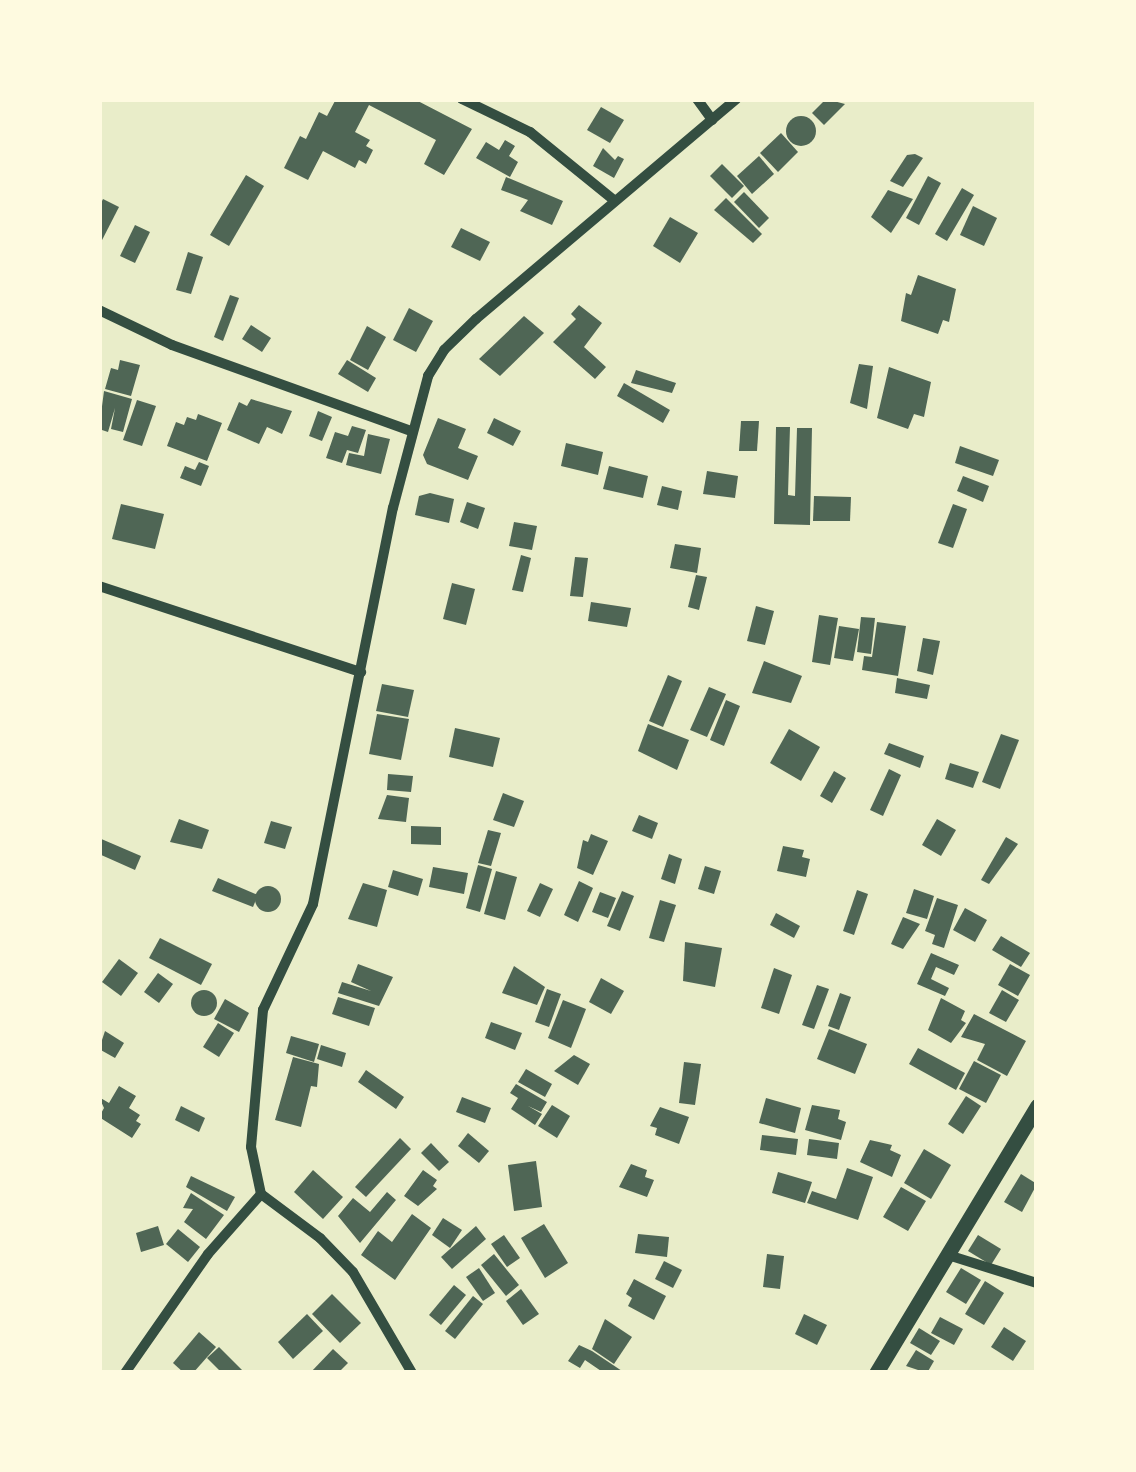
<!DOCTYPE html>
<style>
body{margin:0}
#map{position:relative;width:1136px;height:1472px;overflow:hidden;background:#e9edc9;font-family:"PT Sans Narrow",sans-serif}
div>[style]{position:absolute}
[style*='--x']{left:calc(var(--x)*1px);top:calc(var(--y)*1px);width:calc(var(--w)*1px);rotate:calc(var(--a)*1deg)}
.building>*{inset:0;background:#4f6655}
.round{border-radius:50%}
.minor>*{height:10px;margin:-5px;padding:0 5px;transform-origin:5px;border-radius:5px;background:#344e41}
.secondary>*{height:15px;margin:-7.5px;padding:0 7.5px;transform-origin:7.5px;border-radius:7.5px;background:#344e41}
span{translate:-50% -50%;white-space:nowrap;text-align:center;line-height:1.15;-webkit-text-stroke:9px #fefae0;paint-order:stroke}
.frame{position:absolute;inset:0;border:102px solid #fefae0;pointer-events:none}
</style>
<div id="map">
<div class="building">
<i style="clip-path:polygon(336px 99px,414px 99px,472px 129px,444px 175px,424px 164px,436px 140px,369px 105px,355px 132px,370px 140px,366px 146px,373px 150px,366px 164px,359px 160px,355px 168px,323px 151px,308px 180px,284px 168px,300px 136px,306px 139px,319px 112px,327px 116px)"></i>
<i style="clip-path:polygon(826px 99px,845px 104px,824px 125px,812px 113px)"></i>
<i style="clip-path:polygon(601px 107px,624px 120px,610px 143px,587px 130px)"></i>
<i class="round" style="left:786px;top:116px;width:30px;height:30px"></i>
<i style="clip-path:polygon(781px 133px,798px 152px,778px 172px,760px 153px)"></i>
<i style="clip-path:polygon(505px 140px,515px 146px,509px 156px,518px 162px,510px 177px,476px 158px,486px 142px,499px 150px)"></i>
<i style="clip-path:polygon(603px 148px,615px 160px,618px 156px,624px 159px,614px 178px,593px 166px)"></i>
<i style="clip-path:polygon(915px 154px,923px 158px,903px 187px,890px 181px,907px 155px)"></i>
<i style="clip-path:polygon(759px 156px,774px 174px,752px 194px,737px 176px)"></i>
<i style="clip-path:polygon(722px 164px,744px 186px,732px 198px,710px 176px)"></i>
<i style="clip-path:polygon(246px 175px,264px 186px,229px 246px,210px 235px)"></i>
<i style="clip-path:polygon(928px 176px,941px 183px,919px 225px,906px 218px)"></i>
<i style="clip-path:polygon(506px 177px,563px 201px,552px 225px,520px 211px,528px 200px,501px 190px)"></i>
<i style="clip-path:polygon(962px 188px,974px 195px,947px 241px,935px 234px)"></i>
<i style="clip-path:polygon(888px 190px,913px 199px,891px 233px,871px 217px)"></i>
<i style="clip-path:polygon(744px 192px,769px 218px,759px 228px,734px 202px)"></i>
<i style="clip-path:polygon(726px 198px,762px 234px,753px 243px,714px 210px)"></i>
<i style="clip-path:polygon(103px 199px,119px 207px,99px 246px,99px 207px)"></i>
<i style="clip-path:polygon(973px 206px,997px 218px,984px 246px,960px 235px)"></i>
<i style="clip-path:polygon(670px 217px,698px 233px,680px 263px,653px 246px)"></i>
<i style="clip-path:polygon(135px 225px,150px 232px,135px 263px,120px 256px)"></i>
<i style="clip-path:polygon(461px 228px,490px 242px,480px 261px,451px 247px)"></i>
<i style="clip-path:polygon(188px 252px,203px 257px,191px 294px,176px 290px)"></i>
<i style="clip-path:polygon(918px 275px,956px 289px,949px 322px,943px 320px,938px 334px,901px 321px,906px 293px,911px 295px)"></i>
<i style="clip-path:polygon(230px 295px,239px 298px,223px 341px,214px 337px)"></i>
<i style="clip-path:polygon(579px 305px,602px 323px,584px 347px,606px 367px,595px 379px,553px 342px,576px 319px,571px 314px)"></i>
<i style="clip-path:polygon(409px 308px,433px 321px,416px 352px,393px 340px)"></i>
<i style="clip-path:polygon(524px 316px,544px 333px,500px 376px,479px 359px)"></i>
<i style="clip-path:polygon(251px 325px,271px 338px,262px 352px,242px 339px)"></i>
<i style="clip-path:polygon(367px 326px,386px 337px,368px 370px,350px 360px)"></i>
<i style="clip-path:polygon(120px 360px,140px 365px,131px 396px,105px 389px,111px 368px,118px 370px)"></i>
<i style="clip-path:polygon(347px 360px,376px 378px,368px 392px,338px 374px)"></i>
<i style="clip-path:polygon(859px 364px,873px 366px,867px 409px,850px 403px)"></i>
<i style="clip-path:polygon(889px 367px,931px 382px,924px 417px,914px 414px,908px 429px,877px 418px)"></i>
<i style="clip-path:polygon(636px 370px,676px 383px,672px 393px,631px 383px)"></i>
<i style="clip-path:polygon(624px 383px,670px 410px,663px 423px,617px 396px)"></i>
<i style="clip-path:polygon(104px 391px,132px 399px,123px 432px,111px 429px,115px 408px,108px 432px,99px 429px)"></i>
<i style="clip-path:polygon(251px 399px,292px 411px,282px 434px,267px 427px,259px 444px,227px 430px,239px 402px,247px 406px)"></i>
<i style="clip-path:polygon(137px 400px,156px 406px,142px 446px,123px 440px)"></i>
<i style="clip-path:polygon(318px 411px,332px 417px,322px 441px,309px 436px)"></i>
<i style="clip-path:polygon(198px 414px,222px 423px,207px 461px,167px 446px,176px 422px,184px 425px,187px 417px,196px 420px)"></i>
<i style="clip-path:polygon(438px 418px,466px 429px,458px 448px,478px 456px,468px 480px,427px 464px,423px 455px)"></i>
<i style="clip-path:polygon(494px 418px,521px 431px,513px 446px,487px 433px)"></i>
<i style="clip-path:polygon(741px 421px,759px 421px,757px 451px,739px 451px)"></i>
<i style="clip-path:polygon(352px 426px,366px 430px,358px 453px,347px 450px,342px 463px,326px 458px,335px 432px,348px 436px)"></i>
<i style="clip-path:polygon(776px 427px,790px 427px,788px 495px,795px 496px,797px 428px,812px 428px,810px 525px,774px 524px)"></i>
<i style="clip-path:polygon(368px 434px,390px 439px,381px 474px,346px 465px,349px 453px,364px 456px)"></i>
<i style="clip-path:polygon(566px 443px,603px 452px,598px 475px,561px 466px)"></i>
<i style="clip-path:polygon(960px 446px,999px 460px,993px 476px,955px 463px)"></i>
<i style="clip-path:polygon(199px 462px,209px 466px,201px 486px,180px 478px,185px 466px,195px 470px)"></i>
<i style="clip-path:polygon(609px 466px,648px 476px,643px 498px,603px 489px)"></i>
<i style="clip-path:polygon(707px 471px,738px 476px,735px 498px,703px 494px)"></i>
<i style="clip-path:polygon(963px 476px,989px 486px,983px 502px,957px 491px)"></i>
<i style="clip-path:polygon(662px 486px,682px 491px,678px 510px,657px 505px)"></i>
<i style="clip-path:polygon(430px 493px,454px 499px,449px 523px,415px 515px,419px 496px)"></i>
<i style="clip-path:polygon(814px 496px,851px 497px,850px 521px,813px 521px)"></i>
<i style="clip-path:polygon(467px 502px,485px 508px,478px 529px,460px 522px)"></i>
<i style="clip-path:polygon(121px 504px,164px 514px,155px 549px,112px 539px)"></i>
<i style="clip-path:polygon(953px 504px,967px 509px,953px 548px,938px 543px)"></i>
<i style="clip-path:polygon(514px 522px,537px 526px,532px 550px,509px 546px)"></i>
<i style="clip-path:polygon(675px 544px,701px 548px,697px 573px,670px 568px)"></i>
<i style="clip-path:polygon(521px 555px,531px 558px,523px 592px,512px 590px)"></i>
<i style="clip-path:polygon(575px 557px,588px 558px,583px 597px,570px 596px)"></i>
<i style="clip-path:polygon(696px 575px,707px 577px,699px 610px,688px 607px)"></i>
<i style="clip-path:polygon(452px 583px,475px 589px,466px 625px,443px 619px)"></i>
<i style="clip-path:polygon(591px 602px,631px 608px,627px 627px,588px 621px)"></i>
<i style="clip-path:polygon(756px 606px,774px 611px,765px 645px,747px 641px)"></i>
<i style="clip-path:polygon(819px 615px,838px 618px,830px 665px,812px 662px)"></i>
<i style="clip-path:polygon(861px 617px,875px 618px,871px 654px,857px 652px)"></i>
<i style="clip-path:polygon(877px 622px,906px 626px,898px 676px,862px 670px,864px 656px,872px 657px)"></i>
<i style="clip-path:polygon(839px 626px,859px 629px,853px 661px,834px 658px)"></i>
<i style="clip-path:polygon(923px 638px,940px 641px,933px 675px,917px 671px)"></i>
<i style="clip-path:polygon(764px 661px,802px 676px,791px 703px,752px 693px)"></i>
<i style="clip-path:polygon(668px 675px,682px 681px,663px 727px,649px 721px)"></i>
<i style="clip-path:polygon(897px 678px,930px 685px,927px 699px,895px 693px)"></i>
<i style="clip-path:polygon(382px 684px,414px 690px,408px 717px,376px 711px)"></i>
<i style="clip-path:polygon(709px 687px,726px 694px,707px 737px,690px 730px)"></i>
<i style="clip-path:polygon(726px 700px,740px 706px,724px 746px,710px 740px)"></i>
<i style="clip-path:polygon(377px 714px,409px 719px,401px 760px,369px 754px)"></i>
<i style="clip-path:polygon(648px 724px,689px 740px,677px 770px,638px 751px)"></i>
<i style="clip-path:polygon(455px 728px,500px 738px,493px 767px,449px 757px)"></i>
<i style="clip-path:polygon(789px 729px,820px 747px,801px 781px,770px 763px)"></i>
<i style="clip-path:polygon(1001px 734px,1019px 740px,1000px 789px,982px 782px)"></i>
<i style="clip-path:polygon(889px 743px,924px 756px,920px 768px,884px 754px)"></i>
<i style="clip-path:polygon(950px 763px,979px 772px,973px 788px,945px 779px)"></i>
<i style="clip-path:polygon(889px 769px,901px 775px,883px 816px,870px 810px)"></i>
<i style="clip-path:polygon(834px 771px,846px 778px,832px 803px,820px 796px)"></i>
<i style="clip-path:polygon(388px 774px,413px 776px,411px 792px,387px 790px)"></i>
<i style="clip-path:polygon(503px 793px,524px 801px,514px 827px,493px 820px)"></i>
<i style="clip-path:polygon(387px 795px,409px 798px,406px 822px,378px 819px)"></i>
<i style="clip-path:polygon(639px 815px,658px 823px,652px 839px,632px 831px)"></i>
<i style="clip-path:polygon(179px 819px,209px 830px,202px 849px,170px 842px)"></i>
<i style="clip-path:polygon(937px 819px,956px 830px,941px 856px,922px 845px)"></i>
<i style="clip-path:polygon(271px 821px,292px 827px,285px 849px,264px 843px)"></i>
<i style="clip-path:polygon(411px 826px,441px 827px,441px 845px,411px 844px)"></i>
<i style="clip-path:polygon(488px 830px,501px 833px,491px 866px,478px 863px)"></i>
<i style="clip-path:polygon(591px 834px,608px 841px,593px 875px,577px 868px,583px 840px,588px 842px)"></i>
<i style="clip-path:polygon(1006px 837px,1018px 844px,989px 884px,981px 880px)"></i>
<i style="clip-path:polygon(99px 838px,141px 856px,135px 870px,99px 854px)"></i>
<i style="clip-path:polygon(783px 846px,804px 850px,802px 857px,810px 859px,806px 877px,777px 871px)"></i>
<i style="clip-path:polygon(669px 854px,682px 859px,675px 884px,661px 879px)"></i>
<i style="clip-path:polygon(478px 865px,492px 869px,480px 912px,466px 908px)"></i>
<i style="clip-path:polygon(705px 866px,721px 871px,714px 894px,698px 889px)"></i>
<i style="clip-path:polygon(433px 867px,468px 873px,464px 894px,429px 887px)"></i>
<i style="clip-path:polygon(393px 870px,423px 879px,418px 896px,388px 887px)"></i>
<i style="clip-path:polygon(496px 871px,517px 877px,505px 920px,484px 914px)"></i>
<i style="clip-path:polygon(218px 878px,258px 895px,253px 907px,212px 891px)"></i>
<i style="clip-path:polygon(579px 881px,593px 888px,578px 922px,564px 915px)"></i>
<i style="clip-path:polygon(363px 883px,387px 890px,377px 927px,348px 919px)"></i>
<i style="clip-path:polygon(540px 883px,553px 889px,540px 917px,527px 911px)"></i>
<i class="round" style="left:255px;top:886px;width:26px;height:26px"></i>
<i style="clip-path:polygon(914px 889px,934px 896px,927px 919px,906px 913px)"></i>
<i style="clip-path:polygon(857px 890px,868px 894px,854px 935px,843px 931px)"></i>
<i style="clip-path:polygon(622px 891px,634px 896px,620px 931px,607px 926px)"></i>
<i style="clip-path:polygon(600px 892px,616px 898px,608px 918px,592px 912px)"></i>
<i style="clip-path:polygon(937px 898px,958px 905px,944px 948px,932px 944px,935px 935px,925px 931px)"></i>
<i style="clip-path:polygon(660px 900px,676px 905px,664px 942px,649px 938px)"></i>
<i style="clip-path:polygon(965px 908px,987px 920px,975px 942px,953px 930px)"></i>
<i style="clip-path:polygon(776px 913px,800px 926px,794px 938px,770px 925px)"></i>
<i style="clip-path:polygon(903px 917px,920px 924px,903px 949px,891px 944px)"></i>
<i style="clip-path:polygon(1001px 936px,1030px 953px,1021px 967px,992px 950px)"></i>
<i style="clip-path:polygon(160px 938px,212px 964px,201px 985px,149px 958px)"></i>
<i style="clip-path:polygon(685px 942px,722px 948px,715px 987px,683px 981px)"></i>
<i style="clip-path:polygon(931px 953px,959px 965px,954px 975px,936px 967px,931px 979px,949px 988px,945px 996px,917px 984px)"></i>
<i style="clip-path:polygon(119px 959px,138px 973px,121px 996px,102px 982px)"></i>
<i style="clip-path:polygon(358px 964px,393px 977px,379px 1006px,338px 993px,342px 982px,371px 991px,351px 982px)"></i>
<i style="clip-path:polygon(1010px 964px,1030px 975px,1018px 996px,998px 985px)"></i>
<i style="clip-path:polygon(514px 966px,545px 987px,537px 1005px,502px 993px)"></i>
<i style="clip-path:polygon(774px 968px,792px 975px,779px 1014px,761px 1008px)"></i>
<i style="clip-path:polygon(158px 973px,173px 984px,159px 1003px,144px 992px)"></i>
<i style="clip-path:polygon(601px 978px,624px 991px,611px 1014px,589px 1002px)"></i>
<i style="clip-path:polygon(817px 985px,829px 989px,814px 1029px,802px 1025px)"></i>
<i style="clip-path:polygon(547px 989px,561px 994px,549px 1027px,535px 1022px)"></i>
<i class="round" style="left:191px;top:990px;width:26px;height:26px"></i>
<i style="clip-path:polygon(1002px 990px,1019px 1000px,1006px 1022px,989px 1013px)"></i>
<i style="clip-path:polygon(840px 993px,851px 997px,839px 1030px,828px 1026px)"></i>
<i style="clip-path:polygon(338px 997px,375px 1008px,369px 1026px,332px 1014px)"></i>
<i style="clip-path:polygon(941px 998px,965px 1011px,961px 1020px,966px 1023px,951px 1043px,928px 1030px)"></i>
<i style="clip-path:polygon(225px 999px,249px 1013px,239px 1032px,214px 1019px)"></i>
<i style="clip-path:polygon(563px 1000px,586px 1009px,571px 1048px,548px 1038px)"></i>
<i style="clip-path:polygon(974px 1014px,1026px 1041px,1007px 1076px,977px 1060px,985px 1044px,961px 1037px)"></i>
<i style="clip-path:polygon(491px 1022px,522px 1033px,515px 1050px,485px 1038px)"></i>
<i style="clip-path:polygon(218px 1023px,234px 1033px,219px 1057px,203px 1047px)"></i>
<i style="clip-path:polygon(829px 1029px,867px 1044px,855px 1074px,817px 1059px)"></i>
<i style="clip-path:polygon(105px 1031px,124px 1043px,115px 1058px,99px 1049px)"></i>
<i style="clip-path:polygon(291px 1036px,319px 1044px,314px 1062px,286px 1053px)"></i>
<i style="clip-path:polygon(321px 1045px,346px 1053px,342px 1067px,317px 1059px)"></i>
<i style="clip-path:polygon(918px 1048px,965px 1073px,956px 1090px,909px 1064px)"></i>
<i style="clip-path:polygon(574px 1055px,590px 1064px,578px 1085px,554px 1071px)"></i>
<i style="clip-path:polygon(293px 1057px,319px 1064px,317px 1087px,311px 1086px,301px 1127px,275px 1120px)"></i>
<i style="clip-path:polygon(974px 1061px,1001px 1075px,986px 1103px,959px 1089px)"></i>
<i style="clip-path:polygon(684px 1062px,701px 1064px,695px 1105px,679px 1103px)"></i>
<i style="clip-path:polygon(526px 1069px,552px 1084px,545px 1097px,518px 1082px)"></i>
<i style="clip-path:polygon(366px 1070px,404px 1097px,396px 1109px,358px 1082px)"></i>
<i style="clip-path:polygon(516px 1084px,547px 1102px,541px 1112px,528px 1106px,542px 1114px,535px 1125px,511px 1109px,518px 1098px,510px 1093px)"></i>
<i style="clip-path:polygon(119px 1086px,136px 1096px,129px 1108px,140px 1115px,136px 1121px,141px 1124px,132px 1138px,99px 1117px,104px 1108px,99px 1097px,109px 1103px)"></i>
<i style="clip-path:polygon(966px 1096px,981px 1106px,963px 1134px,948px 1124px)"></i>
<i style="clip-path:polygon(462px 1097px,491px 1108px,485px 1123px,456px 1112px)"></i>
<i style="clip-path:polygon(766px 1098px,801px 1108px,795px 1133px,759px 1123px)"></i>
<i style="clip-path:polygon(552px 1105px,570px 1116px,557px 1138px,538px 1126px)"></i>
<i style="clip-path:polygon(812px 1105px,840px 1110px,838px 1119px,846px 1122px,841px 1140px,805px 1130px)"></i>
<i style="clip-path:polygon(181px 1106px,205px 1118px,199px 1132px,175px 1120px)"></i>
<i style="clip-path:polygon(660px 1107px,689px 1117px,679px 1144px,655px 1135px,657px 1128px,650px 1126px)"></i>
<i style="clip-path:polygon(468px 1133px,489px 1151px,479px 1163px,458px 1146px)"></i>
<i style="clip-path:polygon(762px 1135px,798px 1139px,796px 1155px,760px 1150px)"></i>
<i style="clip-path:polygon(400px 1138px,411px 1149px,366px 1197px,355px 1187px)"></i>
<i style="clip-path:polygon(809px 1139px,839px 1143px,837px 1159px,807px 1155px)"></i>
<i style="clip-path:polygon(870px 1140px,892px 1145px,890px 1150px,901px 1155px,892px 1177px,860px 1162px)"></i>
<i style="clip-path:polygon(431px 1143px,449px 1162px,439px 1171px,421px 1153px)"></i>
<i style="clip-path:polygon(924px 1149px,951px 1165px,931px 1199px,904px 1183px)"></i>
<i style="clip-path:polygon(536px 1161px,542px 1207px,514px 1211px,508px 1165px)"></i>
<i style="clip-path:polygon(631px 1164px,647px 1170px,645px 1177px,654px 1180px,647px 1197px,619px 1187px)"></i>
<i style="clip-path:polygon(847px 1168px,873px 1177px,858px 1220px,807px 1203px,812px 1191px,836px 1199px)"></i>
<i style="clip-path:polygon(313px 1170px,343px 1197px,323px 1219px,294px 1192px)"></i>
<i style="clip-path:polygon(423px 1170px,437px 1180px,433px 1186px,437px 1189px,418px 1206px,404px 1196px)"></i>
<i style="clip-path:polygon(778px 1172px,812px 1182px,805px 1203px,772px 1193px)"></i>
<i style="clip-path:polygon(1021px 1174px,1037px 1184px,1022px 1212px,1004px 1202px)"></i>
<i style="clip-path:polygon(191px 1176px,235px 1197px,227px 1211px,186px 1187px)"></i>
<i style="clip-path:polygon(901px 1187px,926px 1201px,908px 1231px,883px 1217px)"></i>
<i style="clip-path:polygon(387px 1192px,396px 1200px,360px 1243px,338px 1216px,353px 1198px,370px 1212px)"></i>
<i style="clip-path:polygon(191px 1193px,224px 1215px,206px 1239px,184px 1222px,193px 1209px,183px 1208px)"></i>
<i style="clip-path:polygon(412px 1214px,431px 1228px,395px 1280px,361px 1255px,378px 1231px,392px 1242px)"></i>
<i style="clip-path:polygon(443px 1218px,462px 1230px,450px 1248px,432px 1235px)"></i>
<i style="clip-path:polygon(544px 1224px,568px 1263px,545px 1278px,521px 1238px)"></i>
<i style="clip-path:polygon(158px 1226px,164px 1245px,141px 1252px,136px 1233px)"></i>
<i style="clip-path:polygon(476px 1226px,486px 1239px,452px 1269px,441px 1257px)"></i>
<i style="clip-path:polygon(178px 1229px,200px 1247px,188px 1262px,166px 1244px)"></i>
<i style="clip-path:polygon(638px 1234px,669px 1237px,667px 1257px,635px 1253px)"></i>
<i style="clip-path:polygon(504px 1235px,520px 1258px,507px 1267px,491px 1244px)"></i>
<i style="clip-path:polygon(978px 1235px,1001px 1249px,991px 1265px,968px 1251px)"></i>
<i style="clip-path:polygon(494px 1254px,519px 1285px,506px 1296px,481px 1265px)"></i>
<i style="clip-path:polygon(767px 1254px,784px 1256px,780px 1289px,763px 1287px)"></i>
<i style="clip-path:polygon(664px 1261px,682px 1270px,673px 1288px,655px 1279px)"></i>
<i style="clip-path:polygon(479px 1268px,495px 1293px,483px 1301px,466px 1277px)"></i>
<i style="clip-path:polygon(961px 1268px,981px 1280px,966px 1304px,946px 1292px)"></i>
<i style="clip-path:polygon(634px 1279px,666px 1296px,654px 1320px,628px 1306px,632px 1298px,626px 1294px)"></i>
<i style="clip-path:polygon(985px 1281px,1004px 1293px,984px 1325px,965px 1314px)"></i>
<i style="clip-path:polygon(454px 1285px,466px 1295px,441px 1325px,429px 1315px)"></i>
<i style="clip-path:polygon(521px 1289px,539px 1314px,523px 1325px,506px 1301px)"></i>
<i style="clip-path:polygon(332px 1294px,361px 1323px,340px 1343px,312px 1314px)"></i>
<i style="clip-path:polygon(473px 1296px,483px 1304px,455px 1339px,445px 1331px)"></i>
<i style="clip-path:polygon(307px 1314px,323px 1331px,293px 1359px,278px 1342px)"></i>
<i style="clip-path:polygon(804px 1314px,827px 1325px,817px 1345px,795px 1334px)"></i>
<i style="clip-path:polygon(940px 1317px,963px 1329px,954px 1345px,931px 1333px)"></i>
<i style="clip-path:polygon(605px 1319px,632px 1337px,614px 1364px,592px 1349px)"></i>
<i style="clip-path:polygon(1004px 1327px,1026px 1341px,1013px 1361px,991px 1347px)"></i>
<i style="clip-path:polygon(919px 1328px,940px 1341px,931px 1355px,910px 1343px)"></i>
<i style="clip-path:polygon(199px 1332px,216px 1347px,193px 1373px,184px 1373px,173px 1363px)"></i>
<i style="clip-path:polygon(579px 1345px,592px 1351px,625px 1373px,604px 1373px,585px 1360px,580px 1368px,568px 1361px)"></i>
<i style="clip-path:polygon(219px 1347px,245px 1373px,222px 1373px,207px 1358px)"></i>
<i style="clip-path:polygon(333px 1349px,348px 1363px,338px 1373px,310px 1373px)"></i>
<i style="clip-path:polygon(916px 1350px,934px 1361px,927px 1373px,906px 1366px)"></i>
</div>
<div class="minor">
<i style="--x:462;--y:99;--w:76;--a:25.9"></i>
<i style="--x:530;--y:132;--w:109;--a:39.1"></i>
<i style="--x:697;--y:99;--w:26;--a:54"></i>
<i style="--x:99;--y:310;--w:81;--a:25.6"></i>
<i style="--x:172;--y:345;--w:254;--a:19.8"></i>
<i style="--x:99;--y:586;--w:276;--a:18.2"></i>
<i style="--x:261;--y:1194;--w:74;--a:36.7"></i>
<i style="--x:320;--y:1238;--w:47;--a:45.9"></i>
<i style="--x:353;--y:1272;--w:117;--a:59.7"></i>
<i style="--x:948;--y:1255;--w:93;--a:17.5"></i>
<i style="--x:125;--y:1373;--w:145;--a:-55.1"></i>
<i style="--x:208;--y:1254;--w:80;--a:-48.5"></i>
<i style="--x:261;--y:1194;--w:48;--a:-102"></i>
<i style="--x:251;--y:1147;--w:138;--a:-85"></i>
<i style="--x:263;--y:1010;--w:117;--a:-64.7"></i>
<i style="--x:313;--y:904;--w:404;--a:-78.6"></i>
<i style="--x:393;--y:508;--w:137;--a:-75.1"></i>
<i style="--x:428;--y:376;--w:31;--a:-58"></i>
<i style="--x:444;--y:350;--w:45;--a:-44.1"></i>
<i style="--x:476;--y:319;--w:341;--a:-40.2"></i>
</div>
<div class="secondary">
<i style="--x:876;--y:1373;--w:312;--a:-58.9"></i>
</div>
<div class="frame"></div>
</div>
